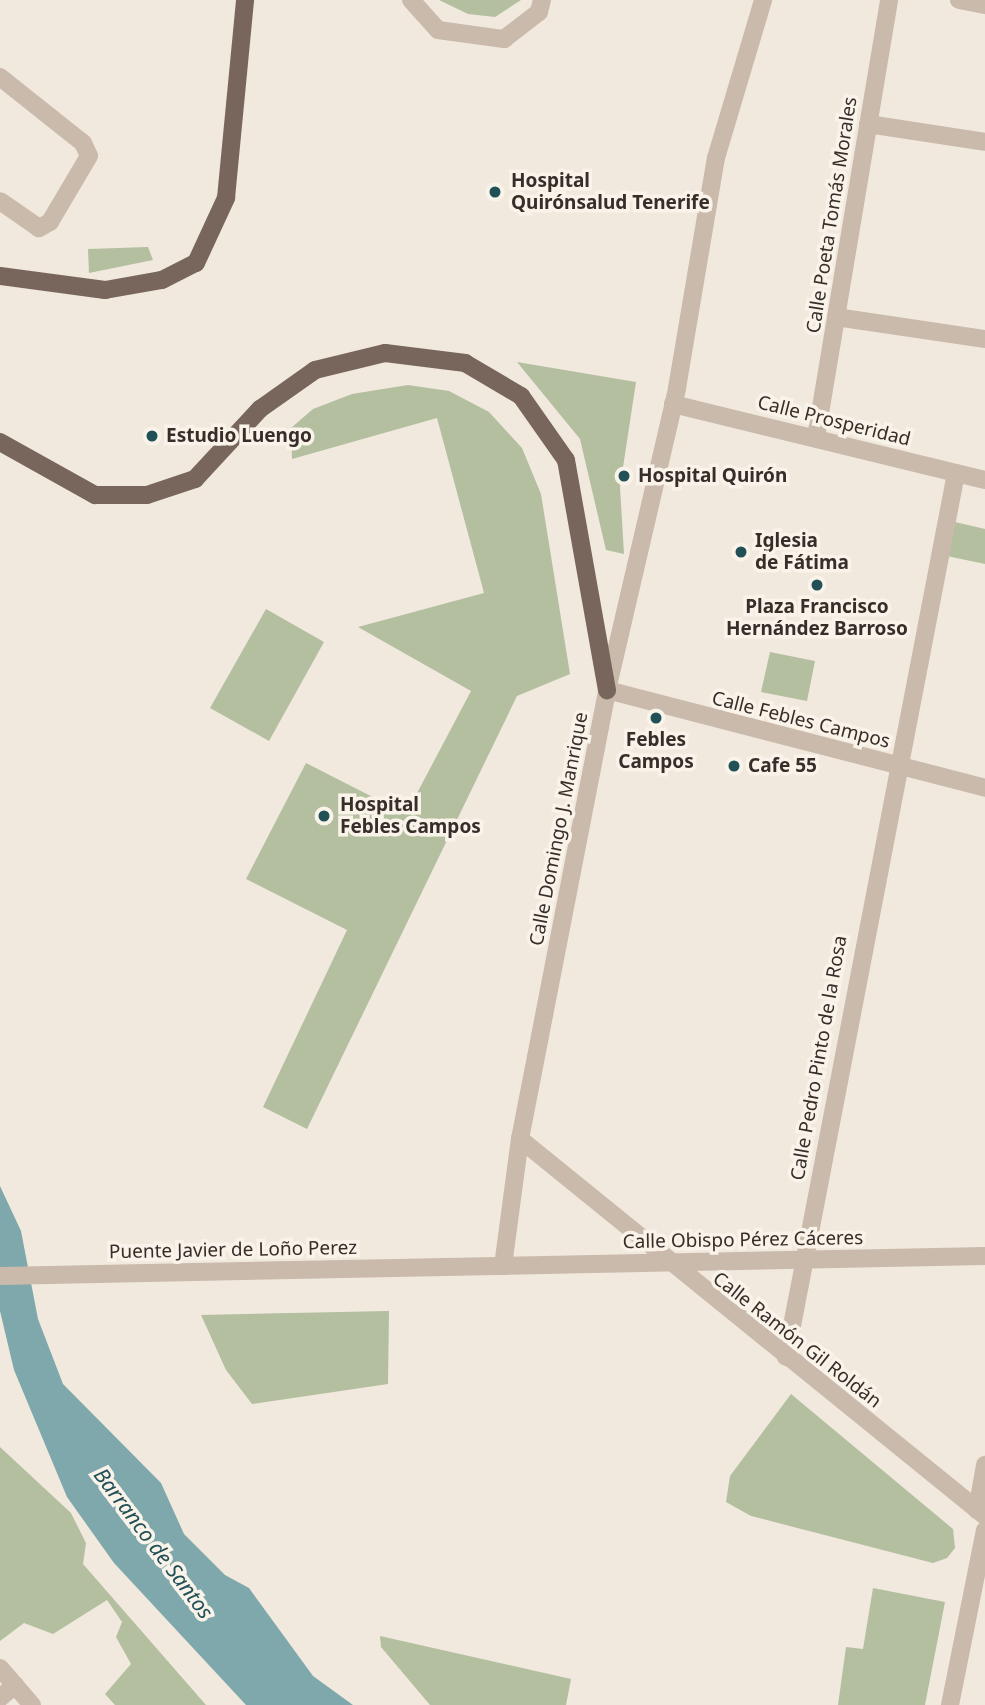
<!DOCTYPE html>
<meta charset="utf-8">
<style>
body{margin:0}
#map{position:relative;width:985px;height:1705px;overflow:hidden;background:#f1e9de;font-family:"Noto Sans",sans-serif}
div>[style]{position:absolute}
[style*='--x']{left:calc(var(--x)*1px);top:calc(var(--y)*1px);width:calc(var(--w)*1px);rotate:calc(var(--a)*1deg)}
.green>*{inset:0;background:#b3bf9f}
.water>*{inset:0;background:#7fa8ac}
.minor>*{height:18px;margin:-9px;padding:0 9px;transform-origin:9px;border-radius:9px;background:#c9baab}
.major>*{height:18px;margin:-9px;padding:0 9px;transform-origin:9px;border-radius:9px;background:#78665c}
.dots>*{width:19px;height:19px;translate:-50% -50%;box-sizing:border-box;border:4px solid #f9f3ea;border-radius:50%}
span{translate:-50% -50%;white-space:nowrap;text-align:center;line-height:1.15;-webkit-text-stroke:7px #f9f3ea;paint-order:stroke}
.poi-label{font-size:19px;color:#372e2a;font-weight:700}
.left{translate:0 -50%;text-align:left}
.street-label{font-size:19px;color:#372e2a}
.water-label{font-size:21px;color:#215056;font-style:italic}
</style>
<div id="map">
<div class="green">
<i style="clip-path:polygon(439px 0,521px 0,495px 17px,468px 14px)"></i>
<i style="clip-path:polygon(148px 247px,153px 260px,89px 273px,88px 249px)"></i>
<i style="clip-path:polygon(517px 362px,636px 382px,620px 487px,624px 554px,606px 550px,580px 439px)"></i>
<i style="clip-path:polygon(408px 385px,449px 391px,489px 412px,522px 448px,541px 494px,570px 674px,517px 696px,307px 1129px,263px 1107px,347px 930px,246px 879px,306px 763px,406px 814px,471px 691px,358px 627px,484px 593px,437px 418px,292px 459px,291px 428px,313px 409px,352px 394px)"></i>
<i style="clip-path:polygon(955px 522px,985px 529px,985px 564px,947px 556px)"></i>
<i style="clip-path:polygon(266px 609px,324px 642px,269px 741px,210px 708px)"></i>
<i style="clip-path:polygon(770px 652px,815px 661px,807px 701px,761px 692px)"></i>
<i style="clip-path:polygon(389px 1311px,388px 1384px,252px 1404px,226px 1370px,201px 1315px)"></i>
<i style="clip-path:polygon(791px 1394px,953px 1529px,955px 1548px,947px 1558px,933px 1563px,751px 1516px,726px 1502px,730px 1476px)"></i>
<i style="clip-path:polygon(0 1447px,71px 1513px,86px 1543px,83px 1564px,206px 1705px,115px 1705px,105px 1694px,131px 1664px,116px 1637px,122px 1622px,107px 1600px,53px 1634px,24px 1623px,0 1641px)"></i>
<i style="clip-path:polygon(873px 1588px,945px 1602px,925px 1705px,838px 1705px,846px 1647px,863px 1649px)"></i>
<i style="clip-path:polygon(380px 1636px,571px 1679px,566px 1705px,430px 1705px,381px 1647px)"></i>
</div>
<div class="water">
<i style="clip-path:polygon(0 1186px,21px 1231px,38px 1319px,63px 1384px,161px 1483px,184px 1534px,225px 1575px,249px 1588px,313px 1676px,353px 1705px,246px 1705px,114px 1563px,67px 1497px,14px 1370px,0 1311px)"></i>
</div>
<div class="minor">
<i style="--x:411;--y:0;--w:40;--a:48"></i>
<i style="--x:438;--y:30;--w:67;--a:7.8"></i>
<i style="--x:504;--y:39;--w:44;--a:-37.6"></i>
<i style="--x:539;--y:12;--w:12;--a:-76"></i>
<i style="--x:959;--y:0;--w:26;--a:11"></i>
<i style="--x:0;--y:77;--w:106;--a:38.5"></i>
<i style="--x:83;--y:143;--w:14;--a:65"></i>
<i style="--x:89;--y:156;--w:77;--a:120.6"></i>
<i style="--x:50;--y:222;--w:13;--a:151"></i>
<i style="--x:39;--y:228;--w:47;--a:-145.3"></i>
<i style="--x:868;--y:124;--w:118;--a:8.7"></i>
<i style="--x:836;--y:317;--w:151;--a:8.4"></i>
<i style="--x:673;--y:404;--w:321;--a:13.7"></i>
<i style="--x:816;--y:437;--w:443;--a:-80.5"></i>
<i style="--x:607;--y:690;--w:390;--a:14.5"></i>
<i style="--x:520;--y:1139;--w:599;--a:39.03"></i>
<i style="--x:503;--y:1266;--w:128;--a:-82.4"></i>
<i style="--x:520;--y:1139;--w:457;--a:-79"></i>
<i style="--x:607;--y:690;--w:310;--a:-76.9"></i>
<i style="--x:677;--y:388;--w:233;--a:-80.4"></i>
<i style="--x:716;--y:158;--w:165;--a:-73.4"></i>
<i style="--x:0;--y:1276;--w:985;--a:-1.16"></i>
<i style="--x:786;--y:1357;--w:900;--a:-79.11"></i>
<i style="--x:977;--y:1510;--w:46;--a:-79.9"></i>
<i style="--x:0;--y:1668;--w:49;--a:49.1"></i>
<i style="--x:0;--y:1698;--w:20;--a:-41"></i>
<i style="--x:950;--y:1705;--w:178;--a:-78.7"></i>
</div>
<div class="major">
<i style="--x:0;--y:276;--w:106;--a:7.6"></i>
<i style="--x:105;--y:290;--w:58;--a:-10"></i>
<i style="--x:162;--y:280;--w:38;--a:-27"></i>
<i style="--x:196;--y:263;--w:72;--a:-65.2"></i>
<i style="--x:226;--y:198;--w:199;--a:-84.5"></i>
<i style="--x:0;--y:442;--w:109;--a:29.2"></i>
<i style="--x:95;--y:495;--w:52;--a:0"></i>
<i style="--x:147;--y:495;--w:51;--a:-18.4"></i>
<i style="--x:195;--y:479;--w:96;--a:-47.1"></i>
<i style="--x:260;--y:409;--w:67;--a:-35.3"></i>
<i style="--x:315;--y:370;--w:72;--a:-13.7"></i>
<i style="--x:385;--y:353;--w:81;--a:7.1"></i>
<i style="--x:465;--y:363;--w:65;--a:30.5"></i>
<i style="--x:521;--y:396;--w:78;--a:54.9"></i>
<i style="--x:566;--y:460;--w:234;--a:79.9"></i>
</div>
<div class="dots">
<i style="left:495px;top:192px;background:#215056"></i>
<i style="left:152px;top:436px;background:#215056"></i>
<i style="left:624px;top:476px;background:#215056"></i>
<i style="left:741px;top:552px;background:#215056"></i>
<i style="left:817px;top:585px;background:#215056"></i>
<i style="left:656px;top:718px;background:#215056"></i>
<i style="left:734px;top:766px;background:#215056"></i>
<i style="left:324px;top:816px;background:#215056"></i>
</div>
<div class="poi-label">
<span class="left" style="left:511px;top:192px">Hospital<br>Quirónsalud Tenerife</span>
<span class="left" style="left:166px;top:436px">Estudio Luengo</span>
<span class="left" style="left:638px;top:476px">Hospital Quirón</span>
<span class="left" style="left:755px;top:552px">Iglesia<br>de Fátima</span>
<span style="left:817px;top:618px">Plaza Francisco<br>Hernández Barroso</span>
<span style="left:656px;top:751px">Febles<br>Campos</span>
<span class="left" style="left:748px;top:766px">Cafe 55</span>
<span class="left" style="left:340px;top:816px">Hospital<br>Febles Campos</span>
</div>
<div class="street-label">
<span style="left:832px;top:215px;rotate:-81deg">Calle Poeta Tomás Morales</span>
<span style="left:834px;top:421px;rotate:14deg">Calle Prosperidad</span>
<span style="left:801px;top:720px;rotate:14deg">Calle Febles Campos</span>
<span style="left:559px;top:829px;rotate:-79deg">Calle Domingo J. Manrique</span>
<span style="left:819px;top:1058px;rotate:-80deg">Calle Pedro Pinto de la Rosa</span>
<span style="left:743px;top:1240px;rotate:-1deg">Calle Obispo Pérez Cáceres</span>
<span style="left:233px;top:1250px;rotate:-1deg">Puente Javier de Loño Perez</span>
<span style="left:797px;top:1340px;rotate:38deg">Calle Ramón Gil Roldán</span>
</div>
<div class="water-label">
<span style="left:154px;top:1543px;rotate:53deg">Barranco de Santos</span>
</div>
</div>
